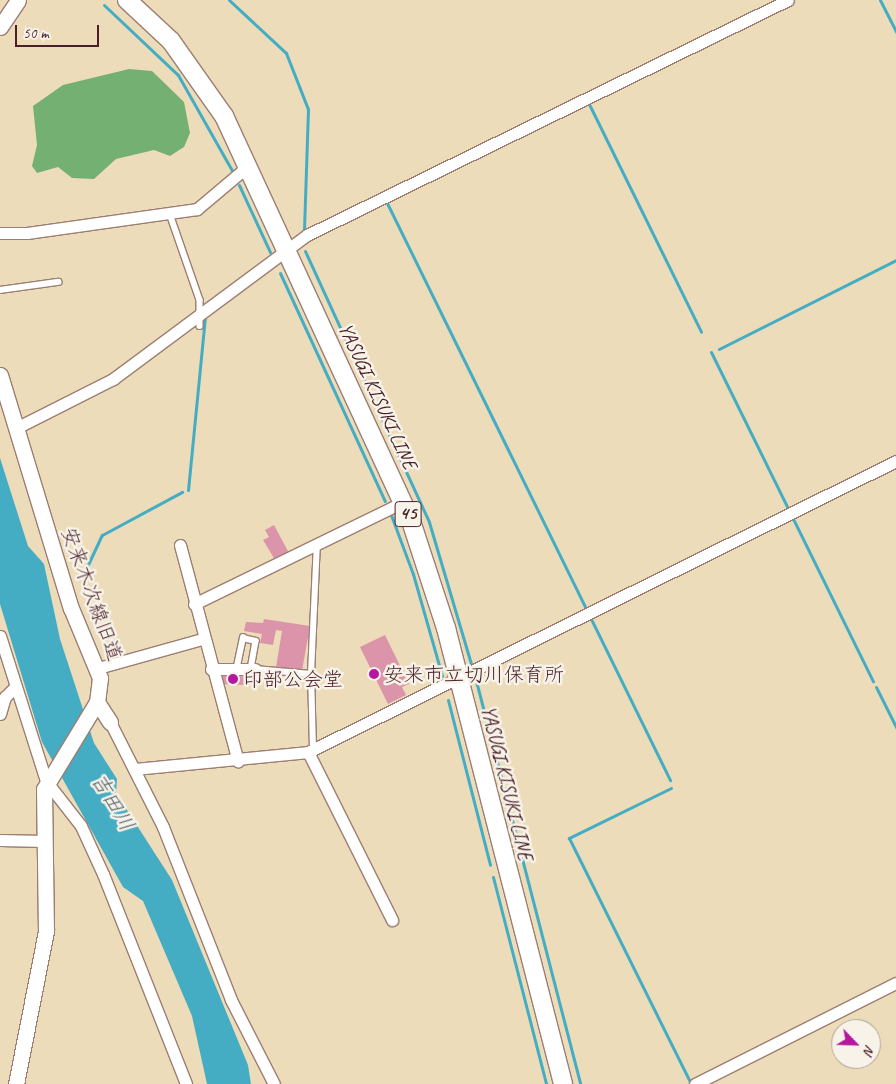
<!DOCTYPE html>
<meta charset="utf-8">
<style>
body{margin:0}
#map{position:relative;width:896px;height:1084px;overflow:hidden;background:#eddcba;font-family:Caveat,"Klee One",sans-serif}
div>[style]{position:absolute}
[style*='--x']{left:calc(var(--x)*1px);top:calc(var(--y)*1px);width:calc(var(--w)*1px);rotate:calc(var(--a)*1deg)}
.forest>*{inset:0;background:#74b071}
.water>*{inset:0;background:#44adc3}
.stream>*{height:3px;margin:-1.5px;padding:0 1.5px;transform-origin:1.5px;border-radius:1.5px;background:#44adc3}
.building>*{inset:0;background:#db94aa}
.roads{filter:drop-shadow(1px 0 #9c7e72) drop-shadow(-1px 0 #9c7e72) drop-shadow(0 1px #9c7e72) drop-shadow(0 -1px #9c7e72)}
.lane>*{height:5.5px;margin:-2.75px;padding:0 2.75px;transform-origin:2.75px;border-radius:2.75px;background:#fff}
.street>*{height:11px;margin:-5.5px;padding:0 5.5px;transform-origin:5.5px;border-radius:5.5px;background:#fff}
.secondary>*{height:15px;margin:-7.5px;padding:0 7.5px;transform-origin:7.5px;border-radius:7.5px;background:#fff}
.primary>*{height:18px;margin:-9px;padding:0 9px;transform-origin:9px;border-radius:9px;background:#fff}
.dots>*{width:14px;height:14px;translate:-50% -50%;box-sizing:border-box;border:2px solid #f7f3e8;border-radius:50%}
span{translate:-50% -50%;white-space:nowrap;text-align:center;line-height:1.15;-webkit-text-stroke:5px #f7f3e8;paint-order:stroke}
.shield-label span{padding:1px 4px;background:#f7f3e8;border:1px solid;border-radius:4px;-webkit-text-stroke-width:0}
.shield-label{font-size:19px;color:#4a1f2b;font-weight:700}
.street-label{font-size:20px;color:#4a1f2b}
.poi-label{font-size:20px;color:#4a1f2b}
.left{translate:0 -50%;text-align:left}
.water-label{font-size:21px;color:#485868;font-style:italic}
.north{position:absolute;left:831px;top:1019px;width:50px;height:50px;box-sizing:border-box;background:#f7f3e8;border:1px solid #b29e9c;border-radius:50%;rotate:114deg;font-size:14px;font-weight:700;line-height:20px;text-align:center;color:#4a1f2b}
.north::after{content:'';display:block;margin:auto;width:18px;height:22px;background:#b5179e;clip-path:polygon(50% 0,100% 100%,50% 72%,0 100%)}
.scale{position:absolute;left:15px;top:25px;width:84px;height:22px;box-sizing:border-box;border:2px solid #4a1f2b;border-top:0;padding-left:6px;font-size:15px;line-height:18px;white-space:nowrap;color:#4a1f2b;-webkit-text-stroke:4px #f7f3e8;paint-order:stroke}
</style>
<div id="map">
<div class="forest">
<i style="clip-path:polygon(129px 69px,152px 71px,184px 102px,190px 133px,184px 147px,170px 156px,154px 150px,116px 159px,94px 179px,72px 178px,58px 167px,37px 173px,32px 166px,37px 145px,33px 106px,63px 85px)"></i>
</div>
<div class="water">
<i style="clip-path:polygon(0 458px,28px 546px,44px 564px,60px 639px,94px 743px,117px 779px,116px 793px,172px 880px,248px 1065px,251px 1084px,207px 1084px,192px 1016px,143px 901px,123px 887px,42px 742px,0 604px)"></i>
</div>
<div class="stream">
<i style="--x:229;--y:0;--w:78;--a:42.9"></i>
<i style="--x:286;--y:53;--w:60;--a:68.6"></i>
<i style="--x:308;--y:109;--w:121;--a:91.9"></i>
<i style="--x:880;--y:0;--w:36;--a:63"></i>
<i style="--x:104;--y:5;--w:102;--a:43.4"></i>
<i style="--x:178;--y:75;--w:114;--a:60.5"></i>
<i style="--x:588;--y:102;--w:256;--a:63.8"></i>
<i style="--x:239;--y:185;--w:74;--a:65.2"></i>
<i style="--x:386;--y:201;--w:645;--a:63.87"></i>
<i style="--x:305;--y:251;--w:298;--a:65.4"></i>
<i style="--x:429;--y:522;--w:151;--a:73.5"></i>
<i style="--x:280;--y:273;--w:251;--a:65.3"></i>
<i style="--x:719;--y:349;--w:198;--a:-26.7"></i>
<i style="--x:711;--y:352;--w:367;--a:63.8"></i>
<i style="--x:188;--y:490;--w:175;--a:-84.4"></i>
<i style="--x:391;--y:515;--w:63;--a:69.6"></i>
<i style="--x:413;--y:574;--w:106;--a:74.1"></i>
<i style="--x:85;--y:571;--w:40;--a:-65"></i>
<i style="--x:102;--y:535;--w:91;--a:-28.3"></i>
<i style="--x:474;--y:673;--w:424;--a:75.5"></i>
<i style="--x:876;--y:687;--w:45;--a:63.4"></i>
<i style="--x:448;--y:700;--w:170;--a:75.7"></i>
<i style="--x:671;--y:788;--w:114;--a:153.9"></i>
<i style="--x:569;--y:838;--w:270;--a:63.6"></i>
<i style="--x:493;--y:877;--w:214;--a:75.6"></i>
</div>
<div class="building">
<i style="clip-path:polygon(274px 525px,289px 553px,275px 560px,263px 540px,269px 537px,265px 530px)"></i>
<i style="clip-path:polygon(264px 619px,310px 626px,302px 671px,276px 667px,282px 631px,276px 630px,273px 645px,260px 643px,262px 634px,244px 631px,246px 622px,263px 623px)"></i>
<i style="clip-path:polygon(385px 635px,409px 684px,402px 687px,406px 695px,388px 704px,360px 647px)"></i>
<i style="clip-path:polygon(221px 670px,244px 675px,244px 685px,221px 684px)"></i>
</div>
<div class="roads">
<div class="lane">
<i style="--x:170;--y:214;--w:91;--a:70.8"></i>
<i style="--x:200;--y:300;--w:26;--a:90"></i>
<i style="--x:0;--y:290;--w:59;--a:-7.9"></i>
<i style="--x:237;--y:666;--w:29;--a:-78"></i>
<i style="--x:243;--y:638;--w:13;--a:13"></i>
<i style="--x:256;--y:641;--w:27;--a:100"></i>
<i style="--x:255;--y:669;--w:56;--a:5.1"></i>
<i style="--x:313;--y:749;--w:75;--a:-91.5"></i>
<i style="--x:311;--y:674;--w:130;--a:-87.4"></i>
</div>
<div class="street">
<i style="--x:0;--y:233;--w:27;--a:0"></i>
<i style="--x:27;--y:233;--w:172;--a:-8"></i>
<i style="--x:197;--y:209;--w:67;--a:-40.1"></i>
<i style="--x:16;--y:428;--w:109;--a:-26.8"></i>
<i style="--x:113;--y:379;--w:242;--a:-36.6"></i>
<i style="--x:307;--y:235;--w:535;--a:-26.04"></i>
<i style="--x:180;--y:545;--w:224;--a:75"></i>
<i style="--x:194;--y:604;--w:233;--a:-26"></i>
<i style="--x:0;--y:636;--w:152;--a:72.4"></i>
<i style="--x:46;--y:781;--w:57;--a:52.1"></i>
<i style="--x:81;--y:826;--w:53;--a:65.4"></i>
<i style="--x:103;--y:874;--w:226;--a:68.4"></i>
<i style="--x:98;--y:668;--w:108;--a:-15.6"></i>
<i style="--x:211;--y:669;--w:44;--a:0"></i>
<i style="--x:0;--y:714;--w:18;--a:-74"></i>
<i style="--x:5;--y:697;--w:14;--a:-45"></i>
<i style="--x:110;--y:722;--w:118;--a:63.2"></i>
<i style="--x:163;--y:827;--w:186;--a:68.5"></i>
<i style="--x:231;--y:1000;--w:94;--a:62.9"></i>
<i style="--x:308;--y:752;--w:188;--a:63.4"></i>
<i style="--x:135;--y:769;--w:174;--a:-5.6"></i>
<i style="--x:308;--y:752;--w:656;--a:-26.33"></i>
<i style="--x:0;--y:840;--w:45;--a:1.3"></i>
<i style="--x:695;--y:1084;--w:225;--a:-26.7"></i>
</div>
<div class="secondary">
<i style="--x:0;--y:27;--w:32;--a:-56"></i>
<i style="--x:0;--y:375;--w:244;--a:73.1"></i>
<i style="--x:71;--y:608;--w:76;--a:67.5"></i>
<i style="--x:100;--y:678;--w:24;--a:97"></i>
<i style="--x:97;--y:702;--w:102;--a:121.3"></i>
<i style="--x:44;--y:789;--w:142;--a:89.2"></i>
<i style="--x:46;--y:931;--w:156;--a:101.1"></i>
<i style="--x:97;--y:702;--w:24;--a:57"></i>
</div>
<div class="primary">
<i style="--x:127;--y:0;--w:60;--a:43"></i>
<i style="--x:171;--y:41;--w:92;--a:54.8"></i>
<i style="--x:224;--y:116;--w:446;--a:65.2"></i>
<i style="--x:411;--y:521;--w:113;--a:71.9"></i>
<i style="--x:446;--y:628;--w:471;--a:75.6"></i>
</div>
</div>
<div class="dots">
<i style="left:374px;top:674px;background:#b5179e"></i>
<i style="left:233px;top:679px;background:#b5179e"></i>
</div>
<div class="shield-label">
<span style="left:408px;top:514px">45</span>
</div>
<div class="street-label">
<span style="left:378px;top:396px;rotate:65deg">YASUGI KISUKI LINE</span>
<span style="left:92px;top:594px;rotate:70deg">安来木次線旧道</span>
<span style="left:507px;top:783px;rotate:76deg">YASUGI KISUKI LINE</span>
</div>
<div class="poi-label">
<span class="left" style="left:384px;top:674px">安来市立切川保育所</span>
<span class="left" style="left:243px;top:679px">印部公会堂</span>
</div>
<div class="water-label">
<span style="left:113px;top:802px;rotate:59deg">吉田川</span>
</div>
<div class="north">N</div>
<div class="scale">50 m</div>
</div>
